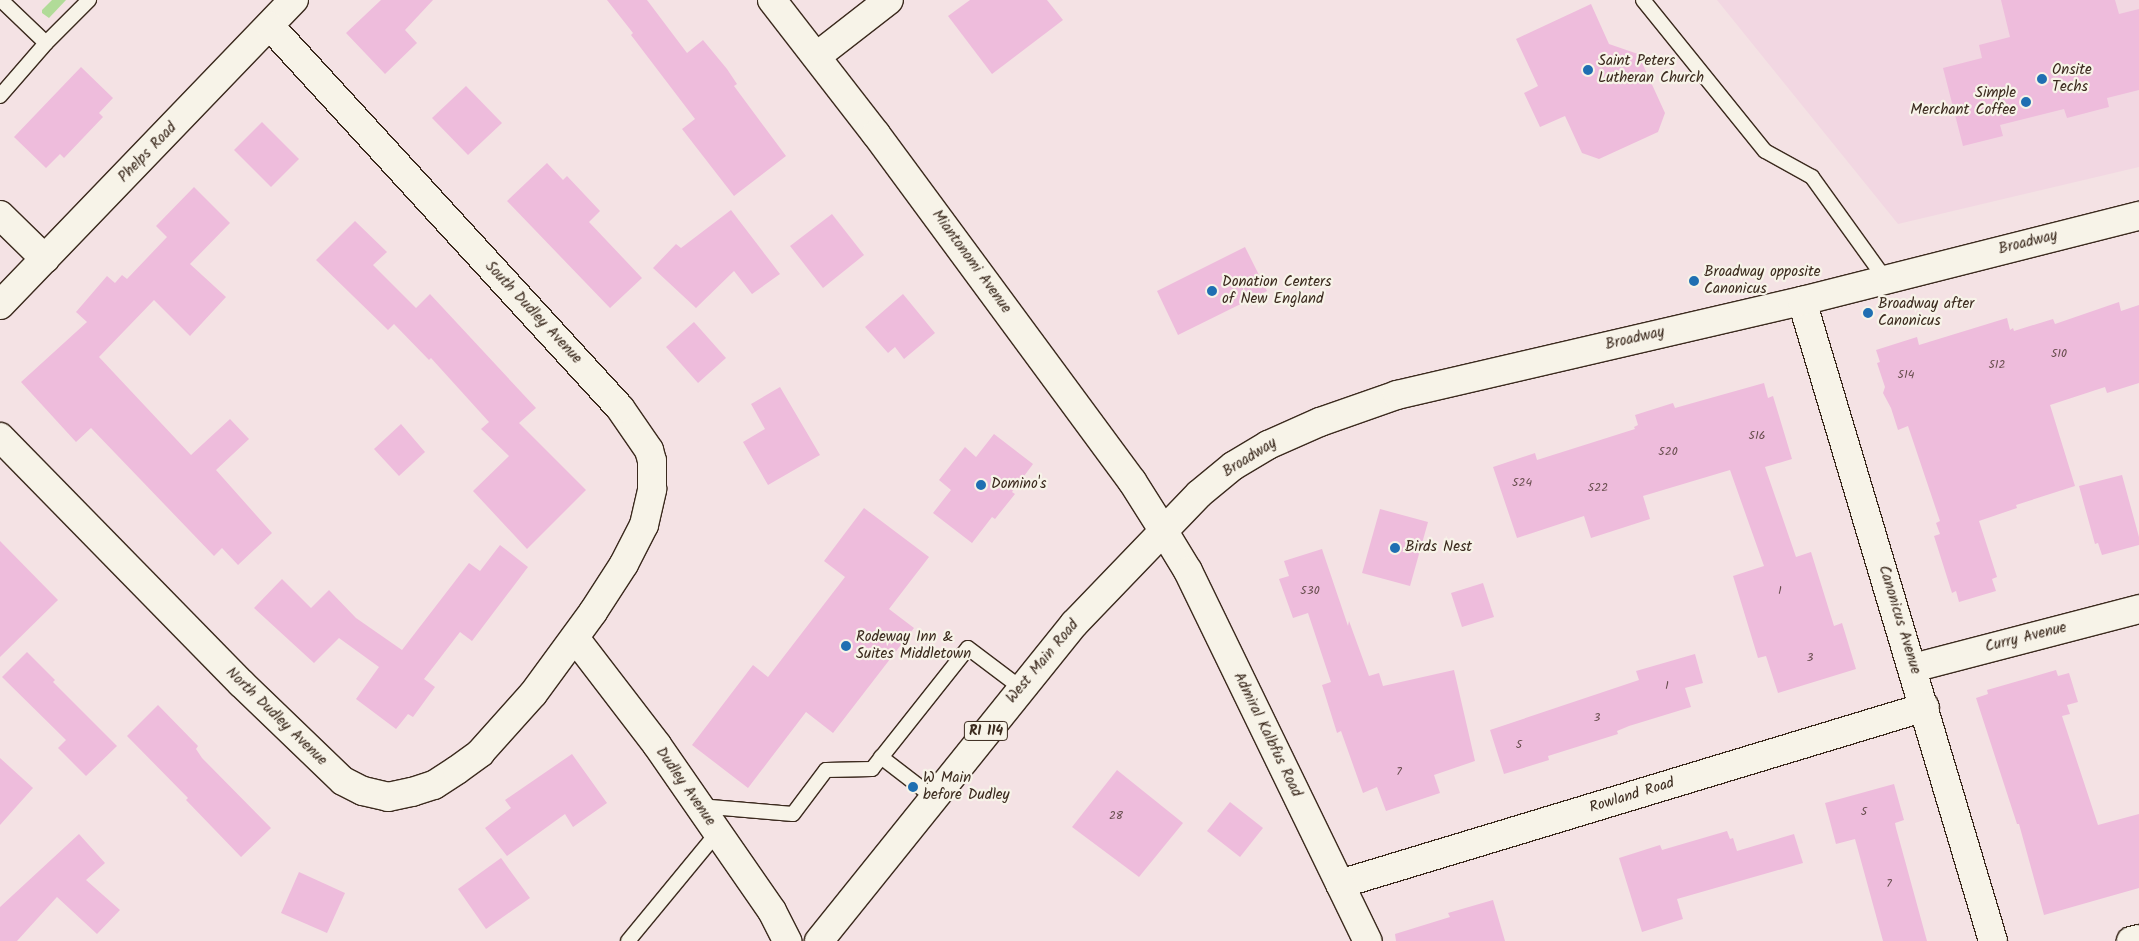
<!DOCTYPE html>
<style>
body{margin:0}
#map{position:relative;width:2139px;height:941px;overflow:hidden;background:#f4e2e4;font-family:Kalam,sans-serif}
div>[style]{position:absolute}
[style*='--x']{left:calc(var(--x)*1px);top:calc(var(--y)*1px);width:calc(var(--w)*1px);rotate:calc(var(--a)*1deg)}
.built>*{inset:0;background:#f2d7e2}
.green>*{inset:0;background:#b1db98}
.building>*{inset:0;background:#eebcdc}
.roads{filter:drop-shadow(1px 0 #3b2a1e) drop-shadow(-1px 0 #3b2a1e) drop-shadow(0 1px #3b2a1e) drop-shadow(0 -1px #3b2a1e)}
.service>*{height:14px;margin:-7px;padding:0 7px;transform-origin:7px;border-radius:7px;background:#f7f3e8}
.minor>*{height:28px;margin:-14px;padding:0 14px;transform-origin:14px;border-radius:14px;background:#f7f3e8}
.tertiary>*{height:28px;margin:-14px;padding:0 14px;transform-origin:14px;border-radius:14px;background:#f7f3e8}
.secondary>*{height:28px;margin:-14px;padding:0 14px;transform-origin:14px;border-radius:14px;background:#f7f3e8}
.primary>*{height:28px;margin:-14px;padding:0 14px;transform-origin:14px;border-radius:14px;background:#f7f3e8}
.dots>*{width:14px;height:14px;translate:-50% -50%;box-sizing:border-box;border:2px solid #f7f3e8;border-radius:50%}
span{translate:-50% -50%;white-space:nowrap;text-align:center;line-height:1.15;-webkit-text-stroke:4.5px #f7f3e8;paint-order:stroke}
.number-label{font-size:12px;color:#684e4e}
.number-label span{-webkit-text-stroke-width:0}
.shield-label span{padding:1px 4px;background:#f7f3e8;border:1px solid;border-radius:4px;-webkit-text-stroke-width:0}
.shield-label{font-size:14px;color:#3b2a1e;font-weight:700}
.poi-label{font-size:15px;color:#3b2a1e}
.left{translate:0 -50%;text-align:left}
.right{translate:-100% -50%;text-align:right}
.street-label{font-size:15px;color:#3b2a1e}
</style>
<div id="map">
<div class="built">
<i style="clip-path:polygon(1717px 0,2139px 0,2139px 167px,1898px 224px)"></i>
</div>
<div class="green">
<i style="clip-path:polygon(52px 0,66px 0,49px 18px,42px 13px,42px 10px)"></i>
</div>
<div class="building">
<i style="clip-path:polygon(381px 0,433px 0,405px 30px,417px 43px,385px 74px,346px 33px)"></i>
<i style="clip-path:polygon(607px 0,647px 0,687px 53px,703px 40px,727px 69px,737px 84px,734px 86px,786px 156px,734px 196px,682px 129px,695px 119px,631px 35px,633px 33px)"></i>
<i style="clip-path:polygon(970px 0,1047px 0,1063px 20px,992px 74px,948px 16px)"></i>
<i style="clip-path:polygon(2001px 0,2115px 0,2119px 14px,2139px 9px,2139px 90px,2107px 98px,2109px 107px,2067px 118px,2064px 109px,2000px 125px,2003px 136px,1963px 146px,1943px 68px,1982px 58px,1979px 45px,2010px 37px)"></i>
<i style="clip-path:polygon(1591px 4px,1609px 44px,1638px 54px,1665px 113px,1658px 132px,1599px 159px,1582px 153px,1565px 116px,1540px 127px,1524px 93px,1538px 86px,1516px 39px)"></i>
<i style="clip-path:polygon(81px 67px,113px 98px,99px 113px,103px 117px,64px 158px,60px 154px,46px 168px,14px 137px)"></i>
<i style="clip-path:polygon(466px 86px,502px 123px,468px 155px,432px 118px)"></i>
<i style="clip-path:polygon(262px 122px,299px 159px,271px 187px,234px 150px)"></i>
<i style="clip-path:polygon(547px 163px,563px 180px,567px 176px,600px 211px,589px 222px,642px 278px,610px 308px,507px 201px)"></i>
<i style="clip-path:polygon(194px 187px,230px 223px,190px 264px,226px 297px,190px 336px,154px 300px,99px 357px,191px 455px,230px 419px,249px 439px,216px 470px,272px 533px,238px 565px,222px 548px,214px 556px,91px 428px,76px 442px,21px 382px,87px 322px,76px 312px,107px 276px,115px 283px,122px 275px,127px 279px,167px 237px,156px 226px)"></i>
<i style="clip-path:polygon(731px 210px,780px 274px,752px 294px,734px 271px,696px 308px,653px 268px,676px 244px,681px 248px)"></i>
<i style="clip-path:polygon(832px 214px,864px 255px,823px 288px,790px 246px)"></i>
<i style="clip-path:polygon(355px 221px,387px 252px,373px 265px,416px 308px,430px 294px,536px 408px,519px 423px,586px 490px,527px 549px,473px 491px,509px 456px,481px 429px,489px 422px,431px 358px,429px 360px,394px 324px,388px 330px,316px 260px)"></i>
<i style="clip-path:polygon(1245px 247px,1267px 291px,1178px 335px,1157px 291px)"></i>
<i style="clip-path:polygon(903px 294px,935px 333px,904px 359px,895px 347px,888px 353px,865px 327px)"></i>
<i style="clip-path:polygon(2119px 302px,2121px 311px,2139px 305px,2139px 383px,2107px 393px,2105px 387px,2050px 405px,2075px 486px,2016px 505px,2017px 508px,1979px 521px,1997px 577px,1992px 579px,1996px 591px,1959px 602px,1956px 591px,1952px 593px,1934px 536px,1940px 534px,1936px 523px,1940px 521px,1908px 426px,1898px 430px,1891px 408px,1883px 393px,1885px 387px,1877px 363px,1880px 362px,1876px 350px,1917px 337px,1919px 345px,2007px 318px,2010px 330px,2013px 328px,2014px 331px,2053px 319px,2055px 324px)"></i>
<i style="clip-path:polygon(694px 322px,726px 358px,698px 383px,666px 347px)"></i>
<i style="clip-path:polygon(1764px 383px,1768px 398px,1773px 396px,1792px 459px,1765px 467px,1796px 557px,1811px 552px,1834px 626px,1842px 623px,1856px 669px,1778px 693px,1766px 656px,1758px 658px,1733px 576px,1764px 566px,1730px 470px,1643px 496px,1650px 519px,1591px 538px,1584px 516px,1517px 538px,1493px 467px,1535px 453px,1537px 460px,1635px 429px,1634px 427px,1638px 425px,1635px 415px,1673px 403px,1675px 408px)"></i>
<i style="clip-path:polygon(780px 387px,820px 455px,768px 485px,743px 442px,765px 429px,751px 404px)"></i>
<i style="clip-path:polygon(401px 424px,425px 452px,399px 476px,374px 449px)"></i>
<i style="clip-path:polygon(994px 434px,1033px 464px,1012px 492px,1015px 494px,995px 519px,992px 517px,972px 543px,933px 513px,951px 490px,939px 480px,965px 447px,976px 457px)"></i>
<i style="clip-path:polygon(2122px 475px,2139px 537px,2139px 545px,2102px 555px,2098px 543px,2095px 544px,2079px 486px)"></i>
<i style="clip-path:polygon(864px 508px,929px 557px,889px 609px,914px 628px,833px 733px,806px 712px,748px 788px,692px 745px,753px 665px,768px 677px,845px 577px,824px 561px)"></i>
<i style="clip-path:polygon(1380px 509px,1428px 522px,1410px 586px,1362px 573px)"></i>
<i style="clip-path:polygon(0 541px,58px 600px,0 657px)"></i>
<i style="clip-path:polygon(500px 545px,528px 567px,472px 641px,460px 632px,424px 679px,435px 687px,413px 717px,408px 714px,396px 729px,356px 699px,379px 667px,339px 638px,314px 663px,254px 608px,282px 579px,311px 608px,329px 590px,356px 618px,402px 650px,469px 563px,480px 571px)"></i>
<i style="clip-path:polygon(1322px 549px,1348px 626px,1349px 621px,1369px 676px,1379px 673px,1383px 686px,1454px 670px,1475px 761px,1434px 775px,1440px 793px,1386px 811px,1377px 787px,1363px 793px,1341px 731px,1337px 733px,1322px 685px,1331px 682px,1308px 613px,1293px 618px,1279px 579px,1289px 576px,1284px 561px)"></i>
<i style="clip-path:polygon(1483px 583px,1494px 617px,1462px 627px,1451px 593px)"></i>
<i style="clip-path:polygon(27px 652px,55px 680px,53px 682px,117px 746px,86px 776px,58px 748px,66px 740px,2px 677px)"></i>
<i style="clip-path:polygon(1695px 654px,1703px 683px,1685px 688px,1691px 707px,1629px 726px,1617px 731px,1618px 734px,1548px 756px,1549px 760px,1504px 774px,1490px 730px,1639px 680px,1636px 671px)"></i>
<i style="clip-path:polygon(2056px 670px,2058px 676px,2069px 673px,2078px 702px,2067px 705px,2070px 714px,2062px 716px,2098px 825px,2139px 814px,2139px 888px,2044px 915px,2019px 824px,2017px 824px,1976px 698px,1988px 694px,1987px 690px)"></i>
<i style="clip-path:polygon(158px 705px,198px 746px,196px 749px,202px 758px,271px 828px,241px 857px,186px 800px,188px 798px,127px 736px)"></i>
<i style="clip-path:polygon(572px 754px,607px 803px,573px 827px,565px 814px,507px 856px,485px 828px,511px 808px,505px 800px)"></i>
<i style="clip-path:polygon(0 758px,33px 788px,0 825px)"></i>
<i style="clip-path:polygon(1117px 770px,1183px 823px,1139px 877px,1072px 827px)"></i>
<i style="clip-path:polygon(1894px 784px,1904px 820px,1895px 823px,1896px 828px,1927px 941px,1883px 941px,1855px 839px,1836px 844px,1825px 803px)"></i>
<i style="clip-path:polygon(1230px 802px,1263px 828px,1240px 857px,1207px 831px)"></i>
<i style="clip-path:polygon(1727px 831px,1730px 839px,1733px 838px,1737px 851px,1794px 834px,1803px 863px,1677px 899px,1683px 919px,1642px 932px,1619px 858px,1660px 845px,1662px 850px)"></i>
<i style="clip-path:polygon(79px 834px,105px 863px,86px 880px,120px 910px,97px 934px,57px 897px,17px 941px,0 941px,0 907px)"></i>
<i style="clip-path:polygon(501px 858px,530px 898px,486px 929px,458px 889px)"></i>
<i style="clip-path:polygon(299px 872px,345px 893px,327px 933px,281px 913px)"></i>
<i style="clip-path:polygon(1493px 900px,1505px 941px,1396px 941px,1395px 934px,1450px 917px,1448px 913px)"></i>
</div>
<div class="roads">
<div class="service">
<i style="--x:1;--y:0;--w:62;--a:43.7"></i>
<i style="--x:1643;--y:0;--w:194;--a:51.1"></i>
<i style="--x:1765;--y:151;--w:54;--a:29"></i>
<i style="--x:1812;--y:177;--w:127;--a:54.3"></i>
<i style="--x:0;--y:96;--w:70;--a:-49"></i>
<i style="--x:46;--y:43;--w:61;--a:-45"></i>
<i style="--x:881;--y:757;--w:66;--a:37.6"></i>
<i style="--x:699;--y:806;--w:94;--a:4.9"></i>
<i style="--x:793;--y:814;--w:55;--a:-53.1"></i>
<i style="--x:826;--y:770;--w:46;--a:-1.2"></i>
<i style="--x:872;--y:769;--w:154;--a:-51.6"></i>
<i style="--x:968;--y:648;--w:66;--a:37"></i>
<i style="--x:628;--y:941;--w:140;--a:-50.5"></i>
</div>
<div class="minor">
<i style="--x:0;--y:215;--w:63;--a:44.4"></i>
<i style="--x:1802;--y:301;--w:668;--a:73.38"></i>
<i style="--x:0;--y:305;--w:424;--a:-46.1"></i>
<i style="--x:0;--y:437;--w:344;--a:45.6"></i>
<i style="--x:241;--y:683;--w:141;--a:43.9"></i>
<i style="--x:343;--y:781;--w:22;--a:27"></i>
<i style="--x:363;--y:791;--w:26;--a:13"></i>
<i style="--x:388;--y:797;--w:25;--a:-12"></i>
<i style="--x:412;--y:792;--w:23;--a:-18"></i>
<i style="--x:434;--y:785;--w:27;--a:-33"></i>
<i style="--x:457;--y:770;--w:29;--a:-36"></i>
<i style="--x:480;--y:753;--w:79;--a:-48.1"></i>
<i style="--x:533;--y:694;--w:102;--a:-53.8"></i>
<i style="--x:593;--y:612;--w:57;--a:-57.1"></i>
<i style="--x:624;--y:564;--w:44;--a:-62.9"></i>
<i style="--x:644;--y:525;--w:37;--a:-77"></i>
<i style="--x:652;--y:489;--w:28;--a:-90"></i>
<i style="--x:652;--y:461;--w:11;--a:-105"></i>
<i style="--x:649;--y:450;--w:51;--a:-124.6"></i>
<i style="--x:620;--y:408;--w:518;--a:-132.5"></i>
<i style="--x:575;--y:638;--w:135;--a:52.5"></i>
<i style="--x:657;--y:745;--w:202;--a:55.3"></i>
<i style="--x:772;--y:911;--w:34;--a:63"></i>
<i style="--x:1913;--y:668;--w:234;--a:-14.6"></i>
<i style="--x:1340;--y:884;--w:611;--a:-16.83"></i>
<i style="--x:2131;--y:941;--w:8;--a:-14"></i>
</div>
<div class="tertiary">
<i style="--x:817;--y:56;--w:91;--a:-37.9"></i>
</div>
<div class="secondary">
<i style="--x:772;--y:0;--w:170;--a:52.2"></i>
<i style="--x:876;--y:134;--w:431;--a:53.6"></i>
<i style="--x:1132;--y:481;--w:58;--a:57.7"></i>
<i style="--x:1163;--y:530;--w:48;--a:58.6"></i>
<i style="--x:1188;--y:571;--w:411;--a:64.1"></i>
</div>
<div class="primary">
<i style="--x:819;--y:941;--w:407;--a:-51.2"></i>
<i style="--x:1074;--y:624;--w:180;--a:-46.1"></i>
<i style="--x:1199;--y:494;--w:44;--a:-39.5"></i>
<i style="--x:1233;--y:466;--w:41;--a:-31"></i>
<i style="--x:1268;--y:445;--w:57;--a:-23.9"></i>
<i style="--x:1320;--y:422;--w:82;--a:-19.3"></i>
<i style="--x:1397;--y:395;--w:416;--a:-13.1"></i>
<i style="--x:1802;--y:301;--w:348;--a:-14.2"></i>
</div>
</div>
<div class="dots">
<i style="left:1588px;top:70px;background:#1f6fb2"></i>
<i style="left:2042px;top:79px;background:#1f6fb2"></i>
<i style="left:2026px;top:102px;background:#1f6fb2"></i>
<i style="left:1694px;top:281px;background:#1f6fb2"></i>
<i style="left:1212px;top:291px;background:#1f6fb2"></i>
<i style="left:1868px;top:313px;background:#1f6fb2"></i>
<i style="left:981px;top:485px;background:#1f6fb2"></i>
<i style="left:1395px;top:548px;background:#1f6fb2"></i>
<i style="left:846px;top:646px;background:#1f6fb2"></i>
<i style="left:913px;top:787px;background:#1f6fb2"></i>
</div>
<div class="number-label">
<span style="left:2059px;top:354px">510</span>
<span style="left:1997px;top:365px">512</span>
<span style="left:1906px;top:375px">514</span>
<span style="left:1757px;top:436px">516</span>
<span style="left:1668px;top:452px">520</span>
<span style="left:1522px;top:483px">524</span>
<span style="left:1598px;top:488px">522</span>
<span style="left:1310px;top:591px">530</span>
<span style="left:1780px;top:591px">1</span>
<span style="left:1810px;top:658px">3</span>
<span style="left:1667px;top:686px">1</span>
<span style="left:1597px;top:718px">3</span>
<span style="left:1519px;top:745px">5</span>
<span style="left:1399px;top:772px">7</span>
<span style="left:1864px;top:812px">5</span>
<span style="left:1116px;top:816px">28</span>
<span style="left:1889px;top:884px">7</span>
</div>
<div class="shield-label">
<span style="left:986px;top:731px">RI 114</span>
</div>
<div class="poi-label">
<span class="left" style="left:1598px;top:70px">Saint Peters<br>Lutheran Church</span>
<span class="left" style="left:2052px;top:79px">Onsite<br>Techs</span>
<span class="right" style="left:2016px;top:102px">Simple<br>Merchant Coffee</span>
<span class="left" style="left:1704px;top:281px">Broadway opposite<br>Canonicus</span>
<span class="left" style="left:1222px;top:291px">Donation Centers<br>of New England</span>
<span class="left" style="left:1878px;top:313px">Broadway after<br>Canonicus</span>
<span class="left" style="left:991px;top:485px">Domino's</span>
<span class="left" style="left:1405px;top:548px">Birds Nest</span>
<span class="left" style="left:856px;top:646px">Rodeway Inn &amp;<br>Suites Middletown</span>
<span class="left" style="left:923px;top:787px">W Main<br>before Dudley</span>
</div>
<div class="street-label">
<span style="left:148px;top:153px;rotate:-46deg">Phelps Road</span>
<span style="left:2028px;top:243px;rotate:-14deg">Broadway</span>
<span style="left:971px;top:262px;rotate:54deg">Miantonomi Avenue</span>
<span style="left:533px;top:313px;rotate:47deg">South Dudley Avenue</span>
<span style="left:1635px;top:339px;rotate:-13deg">Broadway</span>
<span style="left:1250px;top:458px;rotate:-32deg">Broadway</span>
<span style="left:1899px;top:620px;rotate:73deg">Canonicus Avenue</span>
<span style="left:2026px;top:638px;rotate:-14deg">Curry Avenue</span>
<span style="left:1043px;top:662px;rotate:-50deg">West Main Road</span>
<span style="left:276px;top:717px;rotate:44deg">North Dudley Avenue</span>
<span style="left:1267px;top:735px;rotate:64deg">Admiral Kalbfus Road</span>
<span style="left:685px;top:787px;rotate:55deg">Dudley Avenue</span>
<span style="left:1632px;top:796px;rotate:-17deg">Rowland Road</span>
</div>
</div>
